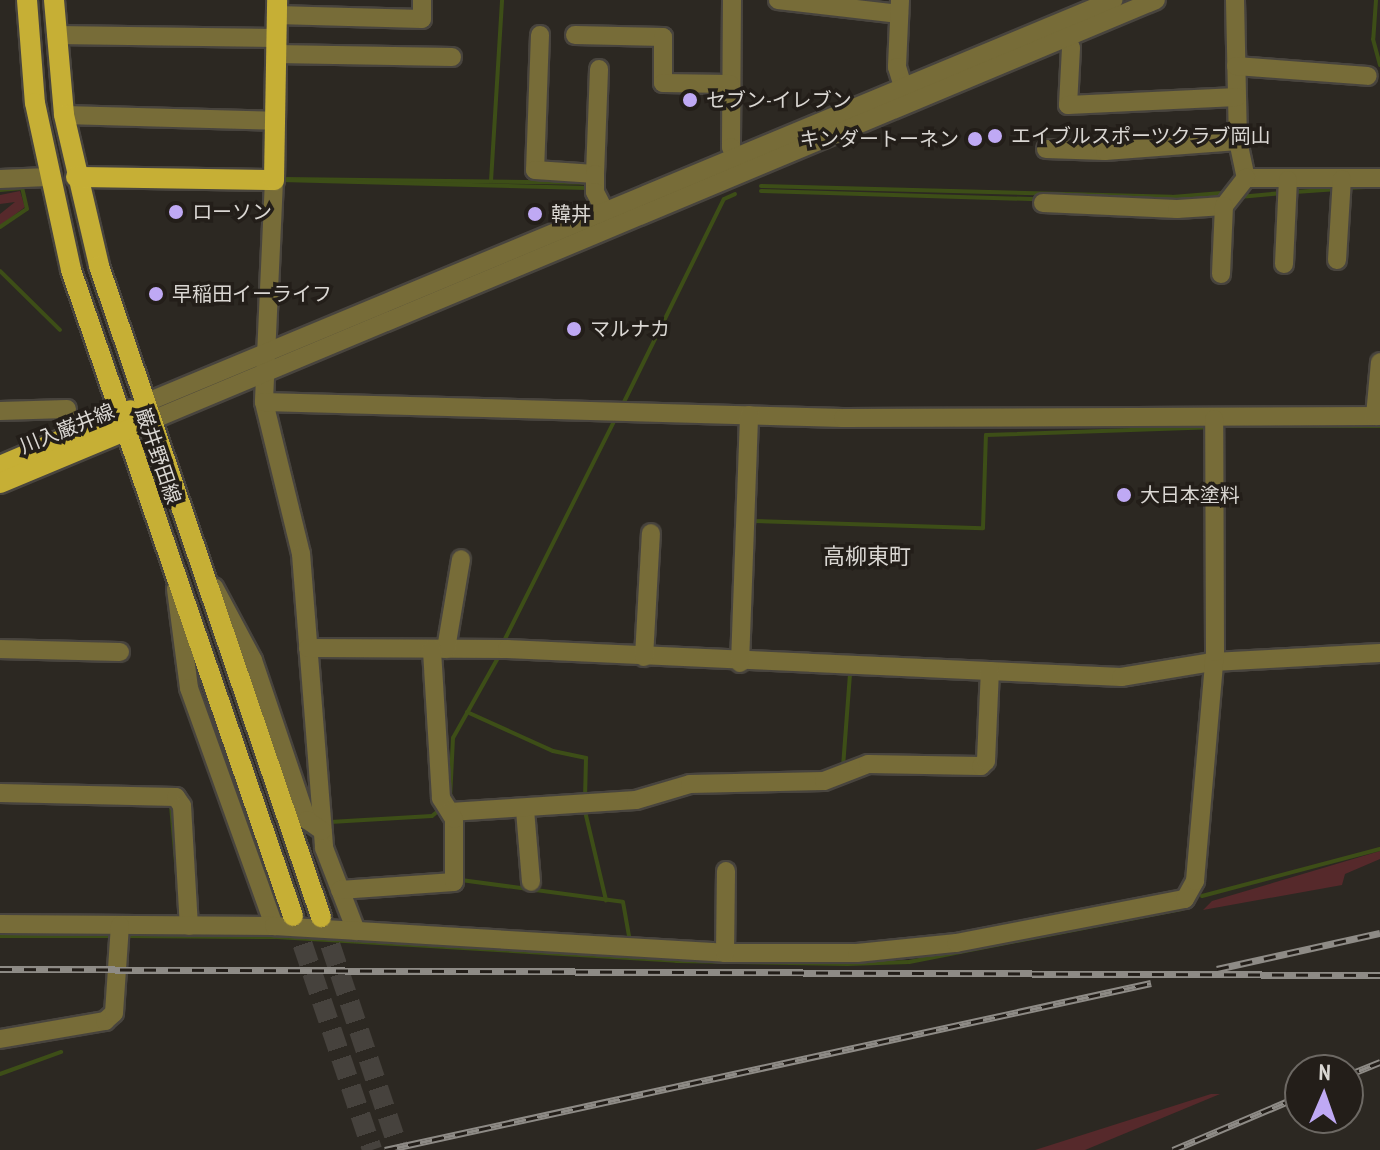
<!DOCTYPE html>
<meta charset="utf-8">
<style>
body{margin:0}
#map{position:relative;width:1380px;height:1150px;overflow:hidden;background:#2c2822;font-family:"PT Sans Narrow","Noto Sans JP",sans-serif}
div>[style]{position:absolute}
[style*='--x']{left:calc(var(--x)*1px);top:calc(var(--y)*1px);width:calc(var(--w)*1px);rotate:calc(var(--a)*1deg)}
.green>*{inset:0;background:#56292b}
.stream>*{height:4px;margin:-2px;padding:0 2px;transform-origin:2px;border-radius:2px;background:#3d4e17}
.major-tunnel>*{height:20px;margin-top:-10px;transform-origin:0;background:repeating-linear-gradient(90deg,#46423d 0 20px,transparent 0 30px)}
.roads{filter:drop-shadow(2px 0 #48443e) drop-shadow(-2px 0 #48443e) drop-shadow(0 2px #48443e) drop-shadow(0 -2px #48443e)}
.minor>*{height:18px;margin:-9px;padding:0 9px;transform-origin:9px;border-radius:9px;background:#776c38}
.major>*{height:20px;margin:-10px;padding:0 10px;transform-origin:10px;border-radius:10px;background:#c6af35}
.rail>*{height:7px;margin-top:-3.5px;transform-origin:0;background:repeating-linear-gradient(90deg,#231e19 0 12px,#8e8b86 0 24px);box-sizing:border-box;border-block:2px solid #8e8b86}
.dots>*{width:22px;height:22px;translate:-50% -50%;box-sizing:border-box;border:4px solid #231e19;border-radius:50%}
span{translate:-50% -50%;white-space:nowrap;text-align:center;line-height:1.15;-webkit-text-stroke:7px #231e19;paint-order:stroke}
.poi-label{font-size:20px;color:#dad7d3}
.left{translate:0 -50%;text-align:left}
.right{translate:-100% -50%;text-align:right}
.street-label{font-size:20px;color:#dad7d3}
.neighbourhood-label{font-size:22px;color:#dad7d3}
.north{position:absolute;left:1284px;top:1054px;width:80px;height:80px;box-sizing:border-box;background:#231e19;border:2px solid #6c6863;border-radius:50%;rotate:2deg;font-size:22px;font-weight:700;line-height:32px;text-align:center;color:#dad7d3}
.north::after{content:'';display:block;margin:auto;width:28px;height:36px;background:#bfa9f4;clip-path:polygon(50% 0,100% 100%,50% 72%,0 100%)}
</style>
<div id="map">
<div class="green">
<i style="clip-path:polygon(20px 191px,25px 207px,0 226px,0 214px,15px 202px,0 204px,0 195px)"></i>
<i style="clip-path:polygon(1380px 851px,1380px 859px,1345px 874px,1342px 885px,1203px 910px,1212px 901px)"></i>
<i style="clip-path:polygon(1211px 1094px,1220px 1094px,1085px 1150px,1035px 1150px)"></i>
</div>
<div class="stream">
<i style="--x:1376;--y:0;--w:39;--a:94"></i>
<i style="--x:1373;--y:39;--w:27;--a:75"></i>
<i style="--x:282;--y:179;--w:306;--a:0.7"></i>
<i style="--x:281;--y:180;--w:307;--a:1.5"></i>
<i style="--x:491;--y:181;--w:181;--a:-86.5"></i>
<i style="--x:761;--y:186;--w:411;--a:1.5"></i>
<i style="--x:1172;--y:197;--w:50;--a:-4.6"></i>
<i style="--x:1347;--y:188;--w:19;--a:-3"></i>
<i style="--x:0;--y:190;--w:22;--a:-5"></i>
<i style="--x:761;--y:191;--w:277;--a:1.7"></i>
<i style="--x:1295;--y:192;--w:43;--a:-4"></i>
<i style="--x:1239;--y:197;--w:43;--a:-5.3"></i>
<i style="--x:0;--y:227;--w:32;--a:-34"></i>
<i style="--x:27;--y:209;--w:22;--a:-103"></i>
<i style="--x:0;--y:271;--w:84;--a:44.5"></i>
<i style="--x:624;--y:402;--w:226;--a:-63.8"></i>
<i style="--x:724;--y:199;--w:12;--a:-24"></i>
<i style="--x:1218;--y:426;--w:162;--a:0"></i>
<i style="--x:754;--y:521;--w:229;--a:1.8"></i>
<i style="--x:983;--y:528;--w:93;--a:-88.2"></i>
<i style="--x:986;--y:435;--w:224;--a:-2"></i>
<i style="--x:505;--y:639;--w:246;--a:-63.4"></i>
<i style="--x:467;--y:712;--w:94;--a:24.4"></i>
<i style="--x:553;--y:751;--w:34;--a:12"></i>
<i style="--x:586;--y:758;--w:41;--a:91.4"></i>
<i style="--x:843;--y:767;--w:93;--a:-85.7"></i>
<i style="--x:705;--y:775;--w:87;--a:-1.3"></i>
<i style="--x:98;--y:786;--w:71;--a:3.2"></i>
<i style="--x:450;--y:799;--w:61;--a:-87.2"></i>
<i style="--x:453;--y:738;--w:94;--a:-60.7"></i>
<i style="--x:171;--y:805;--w:70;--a:85.1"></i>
<i style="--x:584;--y:807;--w:96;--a:76.7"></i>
<i style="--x:330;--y:822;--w:102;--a:-3.4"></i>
<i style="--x:432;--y:816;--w:13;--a:-39"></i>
<i style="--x:461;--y:880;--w:163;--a:7.7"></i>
<i style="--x:623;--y:902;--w:39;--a:80"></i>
<i style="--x:1202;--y:896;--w:184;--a:-14.8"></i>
<i style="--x:0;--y:936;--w:114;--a:0"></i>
<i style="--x:126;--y:936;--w:151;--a:0.4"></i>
<i style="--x:277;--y:937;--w:400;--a:3.4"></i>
<i style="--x:676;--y:961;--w:171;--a:1"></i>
<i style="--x:847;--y:964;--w:62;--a:-1.8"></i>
<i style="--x:909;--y:962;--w:278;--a:-11"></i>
<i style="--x:0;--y:1074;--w:65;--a:-19.8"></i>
</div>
<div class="major-tunnel">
<i style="--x:293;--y:916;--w:247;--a:71.3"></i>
<i style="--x:321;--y:917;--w:246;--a:71.5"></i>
</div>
<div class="roads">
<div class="minor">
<i style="--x:732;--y:0;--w:147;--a:90.4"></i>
<i style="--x:731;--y:147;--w:21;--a:67"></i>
<i style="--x:778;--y:0;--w:122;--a:6.6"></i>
<i style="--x:900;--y:0;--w:67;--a:92.6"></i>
<i style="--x:897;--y:67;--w:30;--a:73"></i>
<i style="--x:1235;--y:0;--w:141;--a:88.8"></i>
<i style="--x:1238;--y:141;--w:38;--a:78"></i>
<i style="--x:276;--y:15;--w:146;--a:1.6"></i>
<i style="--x:422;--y:19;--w:19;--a:-90"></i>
<i style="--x:1064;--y:28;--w:21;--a:71"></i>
<i style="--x:1071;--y:48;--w:57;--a:93"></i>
<i style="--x:1068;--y:105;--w:169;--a:-2.7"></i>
<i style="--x:56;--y:35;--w:220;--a:0.8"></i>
<i style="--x:540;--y:35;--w:135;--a:92.1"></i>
<i style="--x:535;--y:170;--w:60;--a:3.8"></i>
<i style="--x:595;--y:174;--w:105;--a:-87.8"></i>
<i style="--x:575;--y:35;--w:88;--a:1.3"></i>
<i style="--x:663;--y:37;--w:46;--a:90"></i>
<i style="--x:663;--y:83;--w:67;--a:0.9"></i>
<i style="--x:276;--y:54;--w:176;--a:1"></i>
<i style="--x:1236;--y:66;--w:132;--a:4.3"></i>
<i style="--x:64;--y:115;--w:210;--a:1.6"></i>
<i style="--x:1046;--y:149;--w:59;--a:1.9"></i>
<i style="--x:1105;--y:151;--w:133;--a:-4.3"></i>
<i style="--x:595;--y:174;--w:18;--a:90"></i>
<i style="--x:595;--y:192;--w:22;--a:63"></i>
<i style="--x:1246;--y:178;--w:134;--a:0"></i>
<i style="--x:0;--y:179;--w:48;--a:-2.4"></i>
<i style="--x:274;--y:180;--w:222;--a:92.6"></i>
<i style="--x:264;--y:402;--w:156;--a:76.3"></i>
<i style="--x:301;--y:554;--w:295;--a:85.5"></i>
<i style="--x:324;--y:848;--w:89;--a:68.9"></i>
<i style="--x:1043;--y:203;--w:134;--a:2.6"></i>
<i style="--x:1177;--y:209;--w:47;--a:-3.7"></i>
<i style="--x:1224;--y:206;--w:36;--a:-52"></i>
<i style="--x:1337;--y:260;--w:81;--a:-86.5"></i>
<i style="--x:1284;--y:264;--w:84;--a:-87.3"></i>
<i style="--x:1221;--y:274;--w:68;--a:-87.5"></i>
<i style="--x:264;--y:402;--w:579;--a:1.58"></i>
<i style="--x:843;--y:418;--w:537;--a:-0.21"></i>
<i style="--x:145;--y:403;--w:1049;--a:-22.6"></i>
<i style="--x:0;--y:411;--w:67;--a:-1.7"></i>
<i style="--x:1375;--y:416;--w:54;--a:-84.7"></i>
<i style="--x:152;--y:420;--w:1088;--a:-22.7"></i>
<i style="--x:214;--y:587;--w:83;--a:61.9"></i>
<i style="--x:253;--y:660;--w:169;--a:71.4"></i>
<i style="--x:307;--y:820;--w:19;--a:35"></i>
<i style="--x:176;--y:589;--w:100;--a:82.5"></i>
<i style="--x:189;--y:688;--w:253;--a:70.3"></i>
<i style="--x:308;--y:648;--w:199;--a:0.3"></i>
<i style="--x:507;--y:649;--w:615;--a:2.61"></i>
<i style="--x:1121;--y:677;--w:93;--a:-9.3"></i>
<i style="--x:1213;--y:662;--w:167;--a:-3.1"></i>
<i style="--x:0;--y:649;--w:120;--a:1.4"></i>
<i style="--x:446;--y:649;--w:91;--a:-80.5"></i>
<i style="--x:644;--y:657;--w:124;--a:-86.8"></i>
<i style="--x:740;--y:663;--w:248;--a:-87.9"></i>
<i style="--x:0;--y:793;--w:176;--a:1.3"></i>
<i style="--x:176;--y:797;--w:11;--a:56"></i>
<i style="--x:182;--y:806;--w:120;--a:86.7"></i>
<i style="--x:525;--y:810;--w:72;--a:85.2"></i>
<i style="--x:450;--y:812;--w:186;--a:-3.7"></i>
<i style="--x:636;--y:800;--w:56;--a:-16.5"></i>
<i style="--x:690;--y:784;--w:134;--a:-1.3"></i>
<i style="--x:824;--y:781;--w:47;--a:-21.1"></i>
<i style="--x:868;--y:764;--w:113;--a:1"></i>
<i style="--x:981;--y:766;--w:7;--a:-45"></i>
<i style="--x:986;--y:761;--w:90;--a:-87.5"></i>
<i style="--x:340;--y:890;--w:114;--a:-4"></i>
<i style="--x:454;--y:882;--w:63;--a:-90"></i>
<i style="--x:454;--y:819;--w:25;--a:-122"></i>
<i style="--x:441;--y:798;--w:149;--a:-93.5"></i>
<i style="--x:0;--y:924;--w:274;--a:0.4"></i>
<i style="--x:274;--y:926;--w:452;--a:3.4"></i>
<i style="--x:725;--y:953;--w:132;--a:0"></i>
<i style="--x:857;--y:953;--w:100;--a:-5.8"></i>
<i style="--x:956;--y:943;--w:233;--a:-10.9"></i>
<i style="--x:1185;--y:899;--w:21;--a:-61"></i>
<i style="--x:1195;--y:881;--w:230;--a:-85"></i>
<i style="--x:1215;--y:652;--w:233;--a:-90.2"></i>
<i style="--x:725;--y:953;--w:82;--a:-89.3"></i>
<i style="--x:0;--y:1039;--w:107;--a:-9.7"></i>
<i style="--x:105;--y:1021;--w:12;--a:-42"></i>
<i style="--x:114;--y:1013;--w:88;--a:-86.1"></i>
</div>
<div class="major">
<i style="--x:27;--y:0;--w:103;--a:85.6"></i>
<i style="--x:35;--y:103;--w:171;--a:77.8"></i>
<i style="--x:71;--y:270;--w:683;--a:71.03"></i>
<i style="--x:54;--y:0;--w:115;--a:85"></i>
<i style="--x:64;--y:115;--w:155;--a:76.9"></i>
<i style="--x:99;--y:266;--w:688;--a:71.17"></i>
<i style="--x:76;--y:177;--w:198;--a:0.9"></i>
<i style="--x:274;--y:180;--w:180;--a:-89"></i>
<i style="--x:0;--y:466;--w:142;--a:-23.1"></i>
<i style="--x:0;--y:483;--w:148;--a:-22.6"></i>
</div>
</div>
<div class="rail">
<i style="--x:0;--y:969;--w:1380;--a:0.25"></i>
<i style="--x:1217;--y:969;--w:167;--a:-12.5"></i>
<i style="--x:1348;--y:1075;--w:35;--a:-22"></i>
<i style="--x:385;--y:1150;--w:784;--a:-12.3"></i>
<i style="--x:1173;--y:1150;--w:138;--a:-23"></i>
</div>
<div class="dots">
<i style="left:690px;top:100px;background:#bfa9f4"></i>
<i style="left:995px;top:136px;background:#bfa9f4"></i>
<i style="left:975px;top:139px;background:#bfa9f4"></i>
<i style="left:176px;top:212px;background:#bfa9f4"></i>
<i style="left:535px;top:214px;background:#bfa9f4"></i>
<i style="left:156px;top:294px;background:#bfa9f4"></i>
<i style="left:574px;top:329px;background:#bfa9f4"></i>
<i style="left:1124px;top:495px;background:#bfa9f4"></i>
</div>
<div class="poi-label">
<span class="left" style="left:706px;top:100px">セブン-イレブン</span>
<span class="left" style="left:1011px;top:136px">エイブルスポーツクラブ岡山</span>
<span class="right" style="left:959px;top:139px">キンダートーネン</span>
<span class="left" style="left:192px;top:212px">ローソン</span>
<span class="left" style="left:551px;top:214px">韓丼</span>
<span class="left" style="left:172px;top:294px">早稲田イーライフ</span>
<span class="left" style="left:590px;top:329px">マルナカ</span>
<span class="left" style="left:1140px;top:495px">大日本塗料</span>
</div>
<div class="street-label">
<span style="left:67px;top:429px;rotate:-22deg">川入巌井線</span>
<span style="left:158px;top:456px;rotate:71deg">巌井野田線</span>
</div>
<div class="neighbourhood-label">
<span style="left:867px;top:557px">高柳東町</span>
</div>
<div class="north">N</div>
</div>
